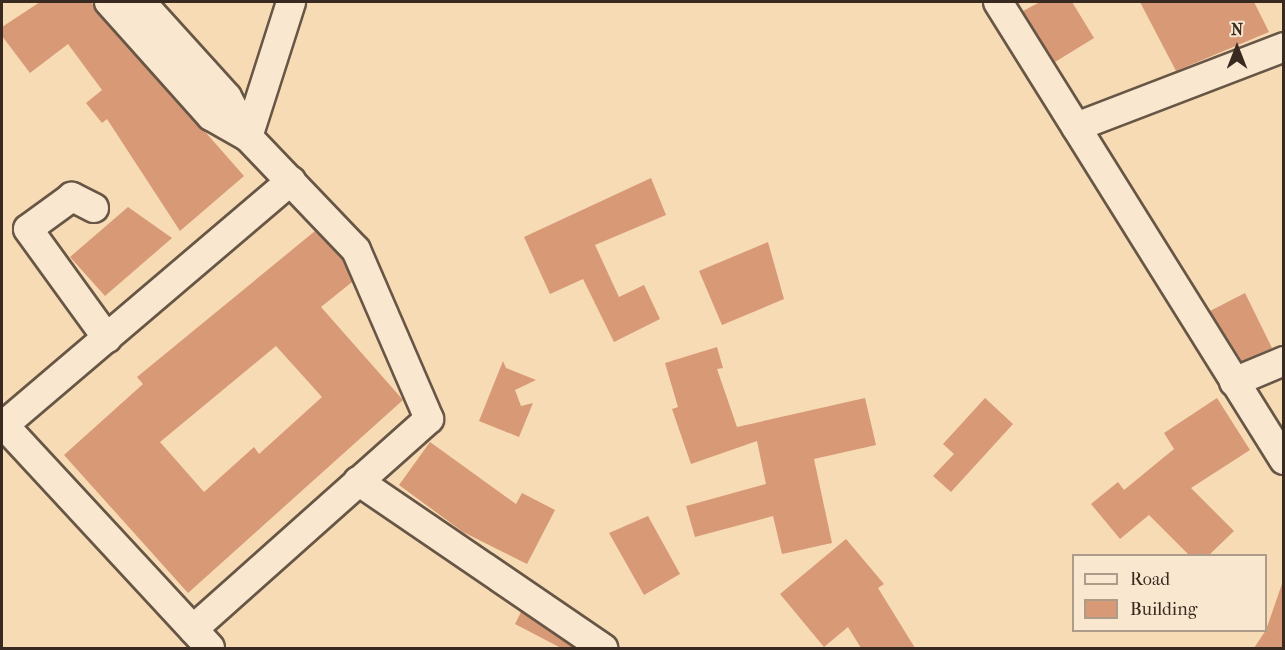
<!DOCTYPE html>
<style>
body{margin:0}
#map{position:relative;width:1285px;height:650px;overflow:hidden;background:#f6dbb5;font-family:"IM FELL French Canon",serif}
div>[style]{position:absolute}
[style*='--x']{left:calc(var(--x)*1px);top:calc(var(--y)*1px);width:calc(var(--w)*1px);rotate:calc(var(--a)*1deg)}
.building>*{inset:0;background:#d89977}
.roads{filter:drop-shadow(2px 0 #685646) drop-shadow(-2px 0 #685646) drop-shadow(0 2px #685646) drop-shadow(0 -2px #685646)}
.street>*{height:28px;margin:-14px;padding:0 14px;transform-origin:14px;border-radius:14px;background:#f9e8cf}
span{translate:-50% -50%;white-space:nowrap;text-align:center;line-height:1.15;-webkit-text-stroke:5px #f9e8cf;paint-order:stroke}
.frame{position:absolute;inset:0;border:3px solid #382a21;pointer-events:none}
.legend{position:absolute;left:1072px;top:554px;width:195px;height:78px;box-sizing:border-box;background:#f9e8cf;border:2px solid #ac9c89;margin:0;padding:8px 10px;list-style:none;font-size:18px;color:#382a21}
.legend li{display:flex;align-items:center;gap:12px;height:30px}
.legend b{width:30px;border:2px solid #ac9c89}
.north{position:absolute;left:1207px;top:18px;width:60px;height:60px;-webkit-text-stroke:4px #f9e8cf;paint-order:stroke;rotate:0deg;font-size:16px;font-weight:700;line-height:24px;text-align:center;color:#382a21}
.north::after{content:'';display:block;margin:auto;width:21px;height:27px;background:#382a21;clip-path:polygon(50% 0,100% 100%,50% 72%,0 100%)}
</style>
<div id="map">
<div class="building">
<i style="clip-path:polygon(40px 2px,91px 2px,244px 176px,180px 231px,107px 119px,102px 123px,86px 103px,102px 90px,68px 44px,30px 73px,2px 36px,2px 27px)"></i>
<i style="clip-path:polygon(1040px 2px,1072px 2px,1094px 38px,1055px 62px,1023px 11px)"></i>
<i style="clip-path:polygon(1140px 2px,1254px 2px,1269px 32px,1176px 71px)"></i>
<i style="clip-path:polygon(651px 178px,666px 215px,595px 245px,619px 297px,644px 285px,660px 319px,614px 342px,583px 279px,550px 294px,524px 237px)"></i>
<i style="clip-path:polygon(128px 207px,172px 238px,105px 296px,70px 257px)"></i>
<i style="clip-path:polygon(evenodd,315px 231px,342px 259px,352px 282px,321px 307px,403px 400px,188px 593px,64px 455px,143px 384px,137px 377px,315px 231px,276px 346px,322px 397px,259px 454px,254px 447px,204px 492px,160px 442px,276px 346px)"></i>
<i style="clip-path:polygon(768px 242px,784px 299px,722px 325px,699px 271px)"></i>
<i style="clip-path:polygon(1245px 293px,1272px 348px,1242px 361px,1210px 311px)"></i>
<i style="clip-path:polygon(717px 347px,723px 368px,717px 369px,737px 427px,865px 398px,876px 445px,814px 459px,832px 543px,782px 554px,773px 516px,695px 537px,686px 506px,766px 484px,757px 441px,691px 464px,672px 409px,678px 407px,665px 363px)"></i>
<i style="clip-path:polygon(503px 361px,506px 368px,536px 380px,515px 390px,521px 406px,533px 403px,519px 437px,479px 421px)"></i>
<i style="clip-path:polygon(985px 398px,1013px 424px,951px 492px,933px 476px,954px 454px,943px 444px)"></i>
<i style="clip-path:polygon(1217px 398px,1250px 450px,1191px 488px,1234px 531px,1209px 555px,1189px 555px,1149px 515px,1120px 539px,1091px 504px,1118px 482px,1124px 490px,1174px 449px,1164px 433px)"></i>
<i style="clip-path:polygon(430px 442px,516px 504px,522px 493px,555px 510px,527px 564px,463px 532px,399px 485px)"></i>
<i style="clip-path:polygon(648px 516px,680px 574px,644px 595px,609px 533px)"></i>
<i style="clip-path:polygon(846px 539px,884px 584px,878px 588px,915px 648px,861px 648px,848px 627px,824px 647px,780px 594px)"></i>
<i style="clip-path:polygon(1284px 578px,1284px 648px,1254px 648px,1266px 630px)"></i>
<i style="clip-path:polygon(521px 612px,574px 648px,561px 648px,515px 624px)"></i>
</div>
<div class="roads">
<div class="street">
<i style="--x:109;--y:2;--w:153;--a:48.2"></i>
<i style="--x:211;--y:116;--w:43;--a:29.6"></i>
<i style="--x:141;--y:2;--w:128;--a:47.8"></i>
<i style="--x:227;--y:97;--w:45;--a:62.3"></i>
<i style="--x:248;--y:137;--w:156;--a:46.3"></i>
<i style="--x:356;--y:250;--w:184;--a:66.6"></i>
<i style="--x:429;--y:419;--w:316;--a:138.3"></i>
<i style="--x:998;--y:2;--w:540;--a:58.02"></i>
<i style="--x:1076;--y:127;--w:223;--a:-21"></i>
<i style="--x:248;--y:137;--w:142;--a:-72.3"></i>
<i style="--x:94;--y:208;--w:25;--a:-153"></i>
<i style="--x:72;--y:197;--w:54;--a:144"></i>
<i style="--x:28;--y:229;--w:135;--a:54.1"></i>
<i style="--x:1234;--y:382;--w:54;--a:-22.8"></i>
<i style="--x:2;--y:423;--w:306;--a:47.2"></i>
<i style="--x:4;--y:425;--w:377;--a:-40.4"></i>
<i style="--x:358;--y:481;--w:297;--a:34.3"></i>
</div>
</div>
<div class="frame"></div>
<ul class="legend">
<li><b style="height:8px;background:#f9e8cf"></b>Road</li>
<li><b style="height:16px;background:#d89977"></b>Building</li>
</ul>
<div class="north">N</div>
</div>
